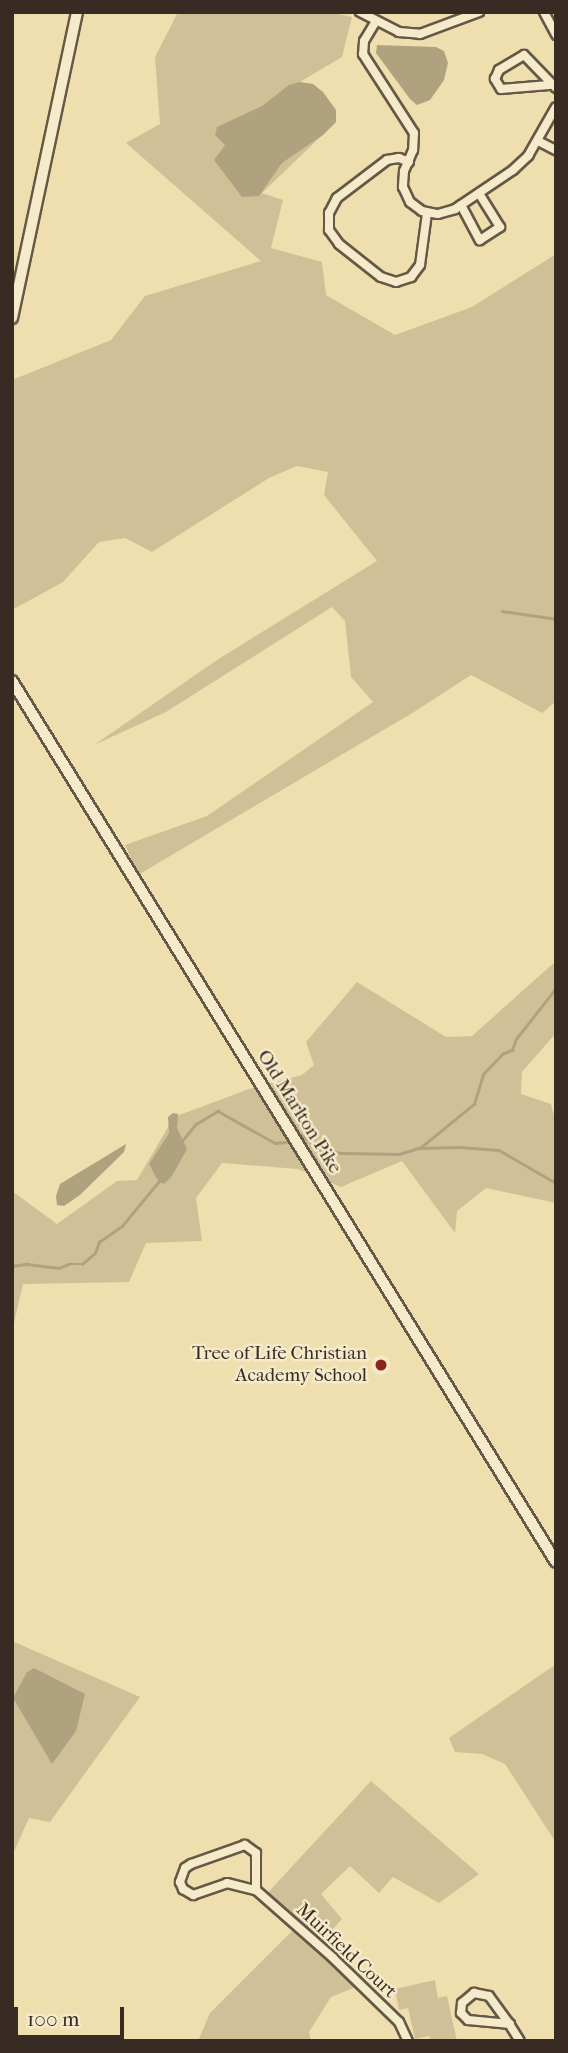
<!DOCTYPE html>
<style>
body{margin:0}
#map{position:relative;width:568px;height:2053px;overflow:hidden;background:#efdfae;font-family:"IM FELL French Canon",serif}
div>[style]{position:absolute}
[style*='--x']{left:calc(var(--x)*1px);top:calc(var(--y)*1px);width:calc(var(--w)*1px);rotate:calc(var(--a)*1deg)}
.green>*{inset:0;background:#d0c097}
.water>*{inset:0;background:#b0a27f}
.stream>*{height:2.5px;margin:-1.25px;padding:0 1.25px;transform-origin:1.25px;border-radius:1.25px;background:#b0a27f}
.roads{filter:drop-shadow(2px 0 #655846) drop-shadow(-2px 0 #655846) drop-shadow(0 2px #655846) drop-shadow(0 -2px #655846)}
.minor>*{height:8px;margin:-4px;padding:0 4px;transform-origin:4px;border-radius:4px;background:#f5eaca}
.tertiary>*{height:10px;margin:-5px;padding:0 5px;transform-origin:5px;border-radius:5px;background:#f5eaca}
.dots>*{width:19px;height:19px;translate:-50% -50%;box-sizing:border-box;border:4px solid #f5eaca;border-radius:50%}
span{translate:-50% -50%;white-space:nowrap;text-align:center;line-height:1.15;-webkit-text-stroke:5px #f5eaca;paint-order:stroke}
.street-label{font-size:19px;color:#372b24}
.poi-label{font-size:19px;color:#372b24}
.right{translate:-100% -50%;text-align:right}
.frame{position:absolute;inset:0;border:14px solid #372b24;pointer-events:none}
.scale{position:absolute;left:14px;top:2007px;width:110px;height:32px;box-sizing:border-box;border:4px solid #372b24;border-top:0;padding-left:9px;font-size:21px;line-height:24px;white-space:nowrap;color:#372b24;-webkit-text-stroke:5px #f5eaca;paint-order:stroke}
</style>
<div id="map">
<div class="green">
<i style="clip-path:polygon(178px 12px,330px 12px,352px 17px,342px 57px,300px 82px,323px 92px,336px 122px,262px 193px,283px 200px,271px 248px,322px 262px,326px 295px,395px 335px,472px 307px,556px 254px,556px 701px,542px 713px,471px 675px,414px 712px,138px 875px,125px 845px,207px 816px,373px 702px,351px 677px,345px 621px,332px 607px,166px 712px,94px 745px,217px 660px,377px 561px,324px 495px,328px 472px,297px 466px,269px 478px,152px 552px,125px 538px,99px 542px,63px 582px,12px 610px,12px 380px,111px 340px,145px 296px,261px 261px,126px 143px,160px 124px,155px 57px)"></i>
<i style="clip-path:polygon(556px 961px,556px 1033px,522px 1072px,521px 1094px,551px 1104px,556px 1123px,556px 1203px,486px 1188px,457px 1211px,455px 1233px,402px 1161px,341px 1187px,298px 1169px,222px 1163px,196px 1198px,202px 1241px,146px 1243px,129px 1282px,23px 1284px,12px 1332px,12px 1191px,57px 1224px,117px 1181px,137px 1180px,174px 1117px,249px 1089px,302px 1075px,314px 1065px,306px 1042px,357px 982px,446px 1037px,472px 1036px)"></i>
<i style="clip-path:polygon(12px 1641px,140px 1697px,50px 1822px,29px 1818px,12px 1856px)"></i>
<i style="clip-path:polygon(556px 1664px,556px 1841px,555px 1841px,505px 1764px,482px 1754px,455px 1752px,449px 1738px)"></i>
<i style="clip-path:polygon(371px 1781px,479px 1874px,439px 1903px,393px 1877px,379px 1893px,350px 1866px,321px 1894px,342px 1919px,315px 1949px,356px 1987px,331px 1997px,309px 2032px,311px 2041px,198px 2041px,210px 2013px,293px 1930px,261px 1900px)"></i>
<i style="clip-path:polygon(435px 1980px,438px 1998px,447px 1996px,457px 2041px,431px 2041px,429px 2036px,415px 2039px,408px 2008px,399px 2010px,395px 1989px)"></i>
</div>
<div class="water">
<i style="clip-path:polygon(377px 45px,436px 47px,444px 51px,448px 63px,444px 80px,430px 100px,417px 105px,410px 99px,376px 53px)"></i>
<i style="clip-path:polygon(300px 82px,313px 84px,323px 92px,336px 110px,336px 122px,323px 135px,282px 163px,259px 196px,242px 197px,214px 160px,225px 145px,215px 135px,217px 127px,262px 106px,289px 85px)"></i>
<i style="clip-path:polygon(173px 1113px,178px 1114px,177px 1128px,187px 1149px,172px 1176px,164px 1184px,158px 1181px,149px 1164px,169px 1133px,168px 1117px)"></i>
<i style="clip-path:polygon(126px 1144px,124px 1152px,80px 1195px,64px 1206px,57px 1205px,56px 1196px,60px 1184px)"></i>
<i style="clip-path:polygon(34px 1668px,85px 1694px,76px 1731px,52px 1764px,13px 1698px,27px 1672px)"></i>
</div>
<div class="stream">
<i style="--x:502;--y:611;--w:55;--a:8.4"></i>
<i style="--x:300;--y:1134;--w:26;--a:37"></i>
<i style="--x:321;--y:1150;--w:21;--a:8"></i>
<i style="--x:342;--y:1153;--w:57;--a:1"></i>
<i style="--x:399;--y:1154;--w:21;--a:-17"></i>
<i style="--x:419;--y:1148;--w:40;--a:-1.4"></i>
<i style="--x:459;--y:1147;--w:40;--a:4.3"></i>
<i style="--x:499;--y:1150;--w:66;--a:30.1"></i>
<i style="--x:182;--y:1141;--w:22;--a:-51"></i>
<i style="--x:196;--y:1124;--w:26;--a:-31"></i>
<i style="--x:218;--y:1111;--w:65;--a:29.3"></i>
<i style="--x:275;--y:1143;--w:11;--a:-5"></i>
<i style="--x:420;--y:1148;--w:70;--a:-39.2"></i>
<i style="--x:474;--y:1104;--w:31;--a:-73"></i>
<i style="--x:483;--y:1074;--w:28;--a:-46"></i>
<i style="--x:502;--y:1054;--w:11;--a:-22"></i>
<i style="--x:512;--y:1050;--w:12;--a:-70"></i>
<i style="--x:516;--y:1039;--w:65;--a:-51.9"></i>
<i style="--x:12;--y:1266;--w:15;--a:-8"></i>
<i style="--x:27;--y:1264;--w:32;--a:7"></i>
<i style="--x:59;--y:1268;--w:11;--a:-22"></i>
<i style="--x:69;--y:1264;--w:13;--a:0"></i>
<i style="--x:82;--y:1264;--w:17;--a:-40"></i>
<i style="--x:95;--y:1253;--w:12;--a:-70"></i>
<i style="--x:99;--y:1242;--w:28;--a:-35"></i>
<i style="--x:122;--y:1226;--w:60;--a:-50.4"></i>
</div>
<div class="roads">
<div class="minor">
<i style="--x:360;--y:12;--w:44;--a:27.1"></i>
<i style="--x:399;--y:32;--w:21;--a:5"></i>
<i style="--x:420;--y:34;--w:63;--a:-20.4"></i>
<i style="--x:544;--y:12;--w:26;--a:62"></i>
<i style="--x:376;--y:21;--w:23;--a:121"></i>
<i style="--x:364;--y:41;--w:13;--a:94"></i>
<i style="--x:363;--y:54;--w:94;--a:57.2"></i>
<i style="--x:414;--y:133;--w:17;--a:93"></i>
<i style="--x:413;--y:150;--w:23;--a:113"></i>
<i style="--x:404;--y:171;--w:16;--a:94"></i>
<i style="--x:403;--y:187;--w:17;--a:65"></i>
<i style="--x:410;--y:202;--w:15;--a:37"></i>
<i style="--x:422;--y:211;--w:16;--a:11"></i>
<i style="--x:438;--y:214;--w:18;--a:-16"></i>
<i style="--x:455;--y:209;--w:70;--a:-33.9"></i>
<i style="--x:513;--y:170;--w:21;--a:-43"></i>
<i style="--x:528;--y:156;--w:56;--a:-60.3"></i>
<i style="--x:549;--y:85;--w:48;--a:175.2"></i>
<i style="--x:501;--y:89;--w:12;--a:-121"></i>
<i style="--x:495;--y:79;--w:10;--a:-66"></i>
<i style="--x:499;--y:70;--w:29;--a:-31"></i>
<i style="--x:524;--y:55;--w:46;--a:45.9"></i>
<i style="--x:538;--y:141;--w:20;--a:27"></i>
<i style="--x:409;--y:162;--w:11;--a:-158"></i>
<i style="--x:399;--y:158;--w:12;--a:171"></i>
<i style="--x:387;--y:160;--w:63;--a:142.8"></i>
<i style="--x:337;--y:198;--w:17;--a:118"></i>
<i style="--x:329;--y:213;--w:17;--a:90"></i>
<i style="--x:329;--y:230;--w:17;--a:54"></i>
<i style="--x:339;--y:244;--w:53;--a:38.2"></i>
<i style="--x:381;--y:277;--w:16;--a:18"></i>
<i style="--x:396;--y:282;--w:16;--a:-18"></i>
<i style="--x:411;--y:277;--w:15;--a:-53"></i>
<i style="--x:420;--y:265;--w:52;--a:-82.3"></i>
<i style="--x:461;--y:205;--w:40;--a:62"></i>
<i style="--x:480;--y:240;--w:24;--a:-33"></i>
<i style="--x:500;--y:227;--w:39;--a:-122"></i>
<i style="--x:256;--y:1890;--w:37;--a:-90"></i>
<i style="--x:256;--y:1853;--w:14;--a:-144"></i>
<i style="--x:245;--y:1845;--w:57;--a:160.6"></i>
<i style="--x:191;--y:1864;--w:7;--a:146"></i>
<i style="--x:185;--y:1868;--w:15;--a:110"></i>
<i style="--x:180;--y:1882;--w:8;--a:67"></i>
<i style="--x:183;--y:1889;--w:12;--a:31"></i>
<i style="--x:193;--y:1895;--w:36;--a:-19"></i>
<i style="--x:227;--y:1883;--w:30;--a:14"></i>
<i style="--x:256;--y:1890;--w:103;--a:41.4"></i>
<i style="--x:333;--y:1958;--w:92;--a:44.1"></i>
<i style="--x:399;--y:2022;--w:21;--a:65"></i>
<i style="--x:510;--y:2024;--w:42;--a:-174.6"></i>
<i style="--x:468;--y:2020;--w:10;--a:-135"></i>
<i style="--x:461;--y:2013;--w:10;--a:-84"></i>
<i style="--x:462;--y:2003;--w:16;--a:-40"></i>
<i style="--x:474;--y:1993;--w:15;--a:11"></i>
<i style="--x:489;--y:1996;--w:32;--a:54"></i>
<i style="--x:508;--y:2022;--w:22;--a:58"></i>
</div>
<div class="tertiary">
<i style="--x:12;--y:318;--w:313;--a:-78"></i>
<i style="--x:12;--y:681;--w:1035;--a:58.31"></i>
</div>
</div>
<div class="dots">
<i style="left:381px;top:1365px;background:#8f2418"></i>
</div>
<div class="street-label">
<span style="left:299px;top:1112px;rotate:58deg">Old Marlton Pike</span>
<span style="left:346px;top:1951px;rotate:43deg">Muirfield Court</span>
</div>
<div class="poi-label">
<span class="right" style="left:367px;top:1365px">Tree of Life Christian<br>Academy School</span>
</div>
<div class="frame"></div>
<div class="scale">100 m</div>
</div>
